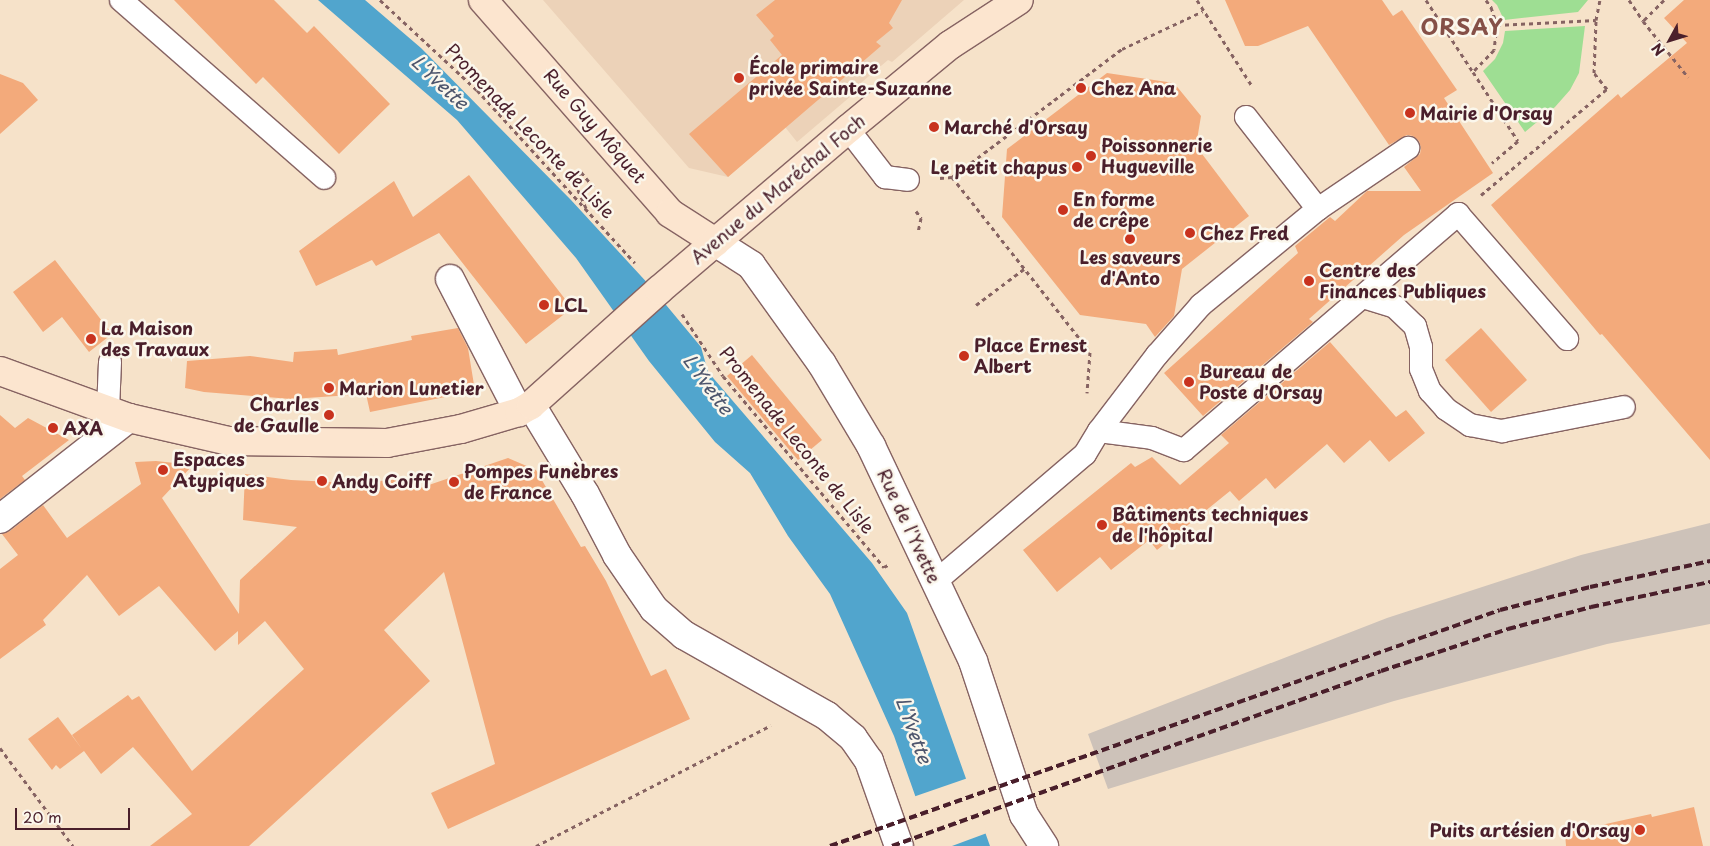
<!DOCTYPE html>
<meta charset="utf-8">
<style>
body{margin:0}
#map{position:relative;width:1710px;height:846px;overflow:hidden;background:#f6e2c9;font-family:"Playpen Sans",sans-serif}
div>[style]{position:absolute}
[style*='--x']{left:calc(var(--x)*1px);top:calc(var(--y)*1px);width:calc(var(--w)*1px);rotate:calc(var(--a)*1deg)}
.built>*{inset:0;background:#ecd2b8}
.industrial>*{inset:0;background:#cdc2b9}
.green>*{inset:0;background:#9ede93}
.water>*{inset:0;background:#51a5cd}
.pier>*{inset:0;background:#f6e2c9}
.building>*{inset:0;background:#f3aa7b}
.path>*{height:3px;margin-top:-1.5px;transform-origin:0;background:repeating-linear-gradient(90deg,#866362 0 4px,transparent 0 8px)}
.roads{filter:drop-shadow(1px 0 #866362) drop-shadow(-1px 0 #866362) drop-shadow(0 1px #866362) drop-shadow(0 -1px #866362)}
.lane>*{height:22px;margin:-11px;padding:0 11px;transform-origin:11px;border-radius:11px;background:#fff}
.street>*{height:28px;margin:-14px;padding:0 14px;transform-origin:14px;border-radius:14px;background:#fff}
.secondary>*{height:28px;margin:-14px;padding:0 14px;transform-origin:14px;border-radius:14px;background:#fce5cf}
.rail>*{height:4px;margin-top:-2px;transform-origin:0;background:repeating-linear-gradient(90deg,#4a1f2b 0 8px,transparent 0 12px)}
.dots>*{width:14px;height:14px;translate:-50% -50%;box-sizing:border-box;border:2px solid #fbf7ec;border-radius:50%}
span{translate:-50% -50%;white-space:nowrap;text-align:center;line-height:1.15;-webkit-text-stroke:5px #fbf7ec;paint-order:stroke}
.poi-label{font-size:18px;color:#4a1f2b;font-weight:700}
.left{translate:0 -50%;text-align:left}
.right{translate:-100% -50%;text-align:right}
.street-label{font-size:18px;color:#4a1f2b}
.water-label{font-size:19px;color:#4d556c;font-style:italic}
.district-label{font-size:22px;color:#855047;font-weight:700;letter-spacing:1px}
.north{position:absolute;left:1645px;top:15px;width:50px;height:50px;-webkit-text-stroke:4px #fbf7ec;paint-order:stroke;rotate:231deg;font-size:14px;font-weight:700;line-height:20px;text-align:center;color:#4a1f2b}
.north::after{content:'';display:block;margin:auto;width:18px;height:22px;background:#4a1f2b;clip-path:polygon(50% 0,100% 100%,50% 72%,0 100%)}
.scale{position:absolute;left:15px;top:808px;width:115px;height:22px;box-sizing:border-box;border:2px solid #4a1f2b;border-top:0;padding-left:6px;font-size:15px;line-height:18px;white-space:nowrap;color:#4a1f2b;-webkit-text-stroke:4px #fbf7ec;paint-order:stroke}
</style>
<div id="map">
<div class="built">
<i style="clip-path:polygon(543px 0,964px 0,892px 62px,888px 60px,849px 93px,851px 96px,797px 142px,785px 127px,728px 177px,689px 168px)"></i>
</div>
<div class="industrial">
<i style="clip-path:polygon(1710px 523px,1710px 624px,1607px 644px,1394px 701px,1108px 789px,1088px 734px,1387px 618px,1581px 555px)"></i>
</div>
<div class="green">
<i style="clip-path:polygon(1492px 0,1588px 0,1578px 12px,1504px 20px,1497px 5px)"></i>
<i style="clip-path:polygon(1585px 26px,1579px 73px,1570px 90px,1555px 107px,1525px 132px,1483px 71px,1495px 59px,1503px 43px,1505px 31px)"></i>
</div>
<div class="water">
<i style="clip-path:polygon(318px 0,365px 0,421px 48px,571px 200px,652px 288px,701px 347px,708px 372px,872px 563px,907px 613px,990px 846px,933px 846px,894px 736px,830px 594px,788px 536px,750px 473px,715px 442px,649px 361px,576px 258px,457px 120px)"></i>
</div>
<div class="pier">
<i style="clip-path:polygon(968px 778px,987px 833px,952px 846px,930px 846px,913px 797px)"></i>
</div>
<div class="building">
<i style="clip-path:polygon(174px 0,274px 0,307px 33px,314px 26px,390px 104px,339px 154px,263px 77px,256px 84px)"></i>
<i style="clip-path:polygon(775px 0,902px 0,889px 23px,893px 28px,876px 42px,881px 46px,728px 177px,689px 134px,782px 55px,770px 40px,774px 36px,756px 15px)"></i>
<i style="clip-path:polygon(1225px 0,1382px 0,1393px 16px,1402px 10px,1457px 90px,1444px 98px,1493px 173px,1404px 235px,1309px 319px,1313px 322px,1203px 416px,1164px 373px,1298px 253px,1295px 246px,1330px 217px,1335px 221px,1367px 191px,1421px 191px,1404px 167px,1420px 154px,1421px 148px,1419px 141px,1413px 136px,1407px 135px,1389px 145px,1308px 26px,1258px 46px,1245px 46px)"></i>
<i style="clip-path:polygon(1684px 0,1710px 0,1710px 460px,1602px 334px,1600px 335px,1491px 205px,1618px 94px,1621px 98px,1687px 43px,1664px 18px)"></i>
<i style="clip-path:polygon(1107px 73px,1174px 83px,1201px 116px,1196px 146px,1249px 216px,1182px 269px,1174px 316px,1155px 337px,1146px 324px,1080px 315px,1002px 217px,1007px 149px)"></i>
<i style="clip-path:polygon(0 74px,23px 83px,38px 100px,0 134px)"></i>
<i style="clip-path:polygon(469px 175px,572px 308px,526px 344px,439px 233px,376px 266px,372px 260px,316px 286px,299px 251px,394px 181px,413px 217px)"></i>
<i style="clip-path:polygon(55px 260px,112px 334px,89px 352px,62px 317px,43px 332px,13px 292px)"></i>
<i style="clip-path:polygon(458px 328px,468px 348px,475px 391px,370px 412px,366px 394px,291px 399px,204px 392px,185px 388px,187px 361px,250px 356px,293px 362px,294px 352px,337px 349px,338px 355px,412px 340px,411px 336px)"></i>
<i style="clip-path:polygon(1481px 328px,1527px 380px,1491px 412px,1445px 360px)"></i>
<i style="clip-path:polygon(1330px 342px,1396px 417px,1406px 410px,1425px 433px,1389px 462px,1370px 440px,1344px 463px,1327px 444px,1275px 489px,1266px 478px,1239px 501px,1230px 491px,1157px 550px,1149px 540px,1111px 570px,1100px 557px,1057px 592px,1023px 550px,1131px 463px,1135px 467px,1152px 457px,1180px 485px,1229px 443px,1221px 435px)"></i>
<i style="clip-path:polygon(752px 355px,822px 440px,798px 460px,727px 376px)"></i>
<i style="clip-path:polygon(0 415px,15px 428px,28px 418px,69px 440px,22px 476px,25px 480px,0 499px)"></i>
<i style="clip-path:polygon(508px 458px,536px 470px,581px 547px,585px 546px,606px 581px,651px 676px,666px 669px,690px 719px,448px 829px,431px 793px,495px 764px,444px 572px,384px 630px,430px 681px,249px 846px,150px 846px,192px 814px,133px 747px,101px 774px,84px 751px,60px 769px,56px 765px,52px 770px,28px 739px,58px 717px,82px 749px,72px 735px,128px 695px,132px 700px,139px 696px,192px 771px,304px 669px,265px 621px,238px 645px,238px 631px,215px 651px,159px 586px,119px 616px,87px 575px,43px 620px,46px 625px,0 659px,0 569px,18px 555px,2px 534px,10px 531px,43px 505px,67px 538px,141px 484px,135px 462px,156px 461px,193px 465px,162px 498px,239px 614px,240px 580px,297px 527px,243px 520px,245px 474px,291px 480px,353px 483px,417px 478px,420px 488px)"></i>
<i style="clip-path:polygon(1694px 807px,1703px 846px,1566px 846px,1565px 833px,1651px 814px,1652px 817px)"></i>
</div>
<div class="path">
<i style="--x:380;--y:0;--w:132;--a:42.9"></i>
<i style="--x:477;--y:90;--w:234;--a:47.6"></i>
<i style="--x:1197;--y:0;--w:102;--a:57.4"></i>
<i style="--x:1426;--y:0;--w:86;--a:56.9"></i>
<i style="--x:1486;--y:0;--w:9;--a:54"></i>
<i style="--x:1491;--y:7;--w:19;--a:72"></i>
<i style="--x:1497;--y:25;--w:25;--a:97"></i>
<i style="--x:1494;--y:50;--w:30;--a:134"></i>
<i style="--x:1473;--y:72;--w:82;--a:56.9"></i>
<i style="--x:1518;--y:141;--w:34;--a:140"></i>
<i style="--x:1629;--y:0;--w:25;--a:56"></i>
<i style="--x:1664;--y:0;--w:30;--a:135"></i>
<i style="--x:1643;--y:21;--w:72;--a:51.2"></i>
<i style="--x:1497;--y:25;--w:99;--a:-2.9"></i>
<i style="--x:1596;--y:20;--w:20;--a:-79"></i>
<i style="--x:952;--y:177;--w:213;--a:-37"></i>
<i style="--x:1122;--y:49;--w:89;--a:-25.1"></i>
<i style="--x:940;--y:178;--w:12;--a:-5"></i>
<i style="--x:952;--y:177;--w:223;--a:51.7"></i>
<i style="--x:1090;--y:352;--w:41;--a:94.2"></i>
<i style="--x:1481;--y:195;--w:165;--a:-40.1"></i>
<i style="--x:1607;--y:89;--w:21;--a:-129"></i>
<i style="--x:1594;--y:73;--w:53;--a:-87.8"></i>
<i style="--x:586;--y:208;--w:30;--a:-114"></i>
<i style="--x:574;--y:181;--w:11;--a:-52"></i>
<i style="--x:581;--y:172;--w:23;--a:50"></i>
<i style="--x:916;--y:211;--w:9;--a:54"></i>
<i style="--x:921;--y:218;--w:14;--a:102"></i>
<i style="--x:976;--y:305;--w:60;--a:-36.9"></i>
<i style="--x:682;--y:314;--w:74;--a:56.5"></i>
<i style="--x:723;--y:376;--w:250;--a:49.9"></i>
<i style="--x:884;--y:567;--w:7;--a:-27"></i>
<i style="--x:0;--y:748;--w:122;--a:53.3"></i>
<i style="--x:536;--y:846;--w:264;--a:-27.2"></i>
</div>
<div class="roads">
<div class="lane">
<i style="--x:121;--y:0;--w:270;--a:41.2"></i>
<i style="--x:1246;--y:117;--w:117;--a:52"></i>
<i style="--x:1318;--y:209;--w:109;--a:-34.1"></i>
<i style="--x:848;--y:129;--w:61;--a:52.4"></i>
<i style="--x:885;--y:177;--w:23;--a:7"></i>
<i style="--x:1363;--y:297;--w:34;--a:17"></i>
<i style="--x:1395;--y:307;--w:28;--a:44"></i>
<i style="--x:1415;--y:326;--w:22;--a:74"></i>
<i style="--x:1421;--y:347;--w:22;--a:90"></i>
<i style="--x:1421;--y:369;--w:24;--a:68"></i>
<i style="--x:1430;--y:391;--w:24;--a:48"></i>
<i style="--x:1446;--y:409;--w:29;--a:34"></i>
<i style="--x:1470;--y:425;--w:33;--a:11"></i>
<i style="--x:1502;--y:431;--w:124;--a:-11.1"></i>
<i style="--x:108;--y:410;--w:48;--a:-87.6"></i>
<i style="--x:1099;--y:431;--w:53;--a:7.5"></i>
<i style="--x:1152;--y:438;--w:34;--a:21"></i>
<i style="--x:1184;--y:450;--w:362;--a:-40.7"></i>
<i style="--x:1458;--y:214;--w:166;--a:48.9"></i>
<i style="--x:935;--y:582;--w:197;--a:-40.5"></i>
<i style="--x:1085;--y:454;--w:27;--a:-59"></i>
<i style="--x:1099;--y:431;--w:96;--a:-52.7"></i>
<i style="--x:1157;--y:355;--w:67;--a:-48.7"></i>
<i style="--x:1201;--y:305;--w:151;--a:-39.4"></i>
</div>
<div class="street">
<i style="--x:715;--y:242;--w:43;--a:32.6"></i>
<i style="--x:751;--y:265;--w:122;--a:54.4"></i>
<i style="--x:822;--y:364;--w:96;--a:59.1"></i>
<i style="--x:871;--y:446;--w:238;--a:64.6"></i>
<i style="--x:973;--y:661;--w:162;--a:71.7"></i>
<i style="--x:1024;--y:815;--w:37;--a:57"></i>
<i style="--x:450;--y:279;--w:150;--a:62.6"></i>
<i style="--x:531;--y:405;--w:104;--a:58.8"></i>
<i style="--x:585;--y:494;--w:69;--a:62.3"></i>
<i style="--x:617;--y:555;--w:65;--a:55.6"></i>
<i style="--x:654;--y:609;--w:40;--a:41"></i>
<i style="--x:684;--y:635;--w:164;--a:29.5"></i>
<i style="--x:827;--y:716;--w:34;--a:40"></i>
<i style="--x:853;--y:738;--w:28;--a:55"></i>
<i style="--x:869;--y:761;--w:90;--a:70.6"></i>
<i style="--x:0;--y:519;--w:164;--a:-38.1"></i>
</div>
<div class="secondary">
<i style="--x:483;--y:0;--w:283;--a:48.7"></i>
<i style="--x:670;--y:213;--w:54;--a:32.8"></i>
<i style="--x:0;--y:371;--w:137;--a:20"></i>
<i style="--x:129;--y:418;--w:103;--a:13"></i>
<i style="--x:229;--y:441;--w:158;--a:0.7"></i>
<i style="--x:387;--y:443;--w:75;--a:-10.7"></i>
<i style="--x:461;--y:429;--w:60;--a:-16.3"></i>
<i style="--x:519;--y:412;--w:14;--a:-30"></i>
<i style="--x:531;--y:405;--w:172;--a:-41.9"></i>
<i style="--x:659;--y:290;--w:248;--a:-40.4"></i>
<i style="--x:848;--y:129;--w:132;--a:-39.5"></i>
<i style="--x:950;--y:45;--w:82;--a:-33.1"></i>
</div>
</div>
<div class="rail">
<i style="--x:830;--y:846;--w:710;--a:-19.4"></i>
<i style="--x:1500;--y:610;--w:93;--a:-14.3"></i>
<i style="--x:1590;--y:587;--w:123;--a:-12.2"></i>
<i style="--x:892;--y:846;--w:519;--a:-19.69"></i>
<i style="--x:1381;--y:671;--w:134;--a:-18.3"></i>
<i style="--x:1508;--y:629;--w:86;--a:-14.8"></i>
<i style="--x:1591;--y:607;--w:122;--a:-11.9"></i>
</div>
<div class="dots">
<i style="left:739px;top:78px;background:#c8321e"></i>
<i style="left:1081px;top:88px;background:#c8321e"></i>
<i style="left:1410px;top:113px;background:#c8321e"></i>
<i style="left:934px;top:127px;background:#c8321e"></i>
<i style="left:1091px;top:156px;background:#c8321e"></i>
<i style="left:1077px;top:167px;background:#c8321e"></i>
<i style="left:1063px;top:210px;background:#c8321e"></i>
<i style="left:1190px;top:233px;background:#c8321e"></i>
<i style="left:1130px;top:239px;background:#c8321e"></i>
<i style="left:1309px;top:281px;background:#c8321e"></i>
<i style="left:544px;top:305px;background:#c8321e"></i>
<i style="left:91px;top:339px;background:#c8321e"></i>
<i style="left:964px;top:356px;background:#c8321e"></i>
<i style="left:1189px;top:382px;background:#c8321e"></i>
<i style="left:329px;top:388px;background:#c8321e"></i>
<i style="left:329px;top:415px;background:#c8321e"></i>
<i style="left:53px;top:428px;background:#c8321e"></i>
<i style="left:163px;top:470px;background:#c8321e"></i>
<i style="left:322px;top:481px;background:#c8321e"></i>
<i style="left:454px;top:482px;background:#c8321e"></i>
<i style="left:1102px;top:525px;background:#c8321e"></i>
<i style="left:1640px;top:830px;background:#c8321e"></i>
</div>
<div class="poi-label">
<span class="left" style="left:749px;top:78px">École primaire<br>privée Sainte-Suzanne</span>
<span class="left" style="left:1091px;top:88px">Chez Ana</span>
<span class="left" style="left:1420px;top:113px">Mairie d'Orsay</span>
<span class="left" style="left:944px;top:127px">Marché d'Orsay</span>
<span class="left" style="left:1101px;top:156px">Poissonnerie<br>Hugueville</span>
<span class="right" style="left:1067px;top:167px">Le petit chapus</span>
<span class="left" style="left:1073px;top:210px">En forme<br>de crêpe</span>
<span class="left" style="left:1200px;top:233px">Chez Fred</span>
<span style="left:1130px;top:268px">Les saveurs<br>d'Anto</span>
<span class="left" style="left:1319px;top:281px">Centre des<br>Finances Publiques</span>
<span class="left" style="left:554px;top:305px">LCL</span>
<span class="left" style="left:101px;top:339px">La Maison<br>des Travaux</span>
<span class="left" style="left:974px;top:356px">Place Ernest<br>Albert</span>
<span class="left" style="left:1199px;top:382px">Bureau de<br>Poste d'Orsay</span>
<span class="left" style="left:339px;top:388px">Marion Lunetier</span>
<span class="right" style="left:319px;top:415px">Charles<br>de Gaulle</span>
<span class="left" style="left:63px;top:428px">AXA</span>
<span class="left" style="left:173px;top:470px">Espaces<br>Atypiques</span>
<span class="left" style="left:464px;top:482px">Pompes Funèbres<br>de France</span>
<span class="left" style="left:332px;top:481px">Andy Coiff</span>
<span class="left" style="left:1112px;top:525px">Bâtiments techniques<br>de l'hôpital</span>
<span class="right" style="left:1630px;top:830px">Puits artésien d'Orsay</span>
</div>
<div class="street-label">
<span style="left:595px;top:126px;rotate:49deg">Rue Guy Môquet</span>
<span style="left:530px;top:131px;rotate:46deg">Promenade Leconte de Lisle</span>
<span style="left:778px;top:189px;rotate:-40deg">Avenue du Maréchal Foch</span>
<span style="left:797px;top:440px;rotate:51deg">Promenade Leconte de Lisle</span>
<span style="left:909px;top:526px;rotate:65deg">Rue de l'Yvette</span>
</div>
<div class="water-label">
<span style="left:440px;top:82px;rotate:43deg">L'Yvette</span>
<span style="left:708px;top:384px;rotate:54deg">L'Yvette</span>
<span style="left:914px;top:730px;rotate:70deg">L'Yvette</span>
</div>
<div class="district-label">
<span style="left:1462px;top:26px">ORSAY</span>
</div>
<div class="north">N</div>
<div class="scale">20 m</div>
</div>
